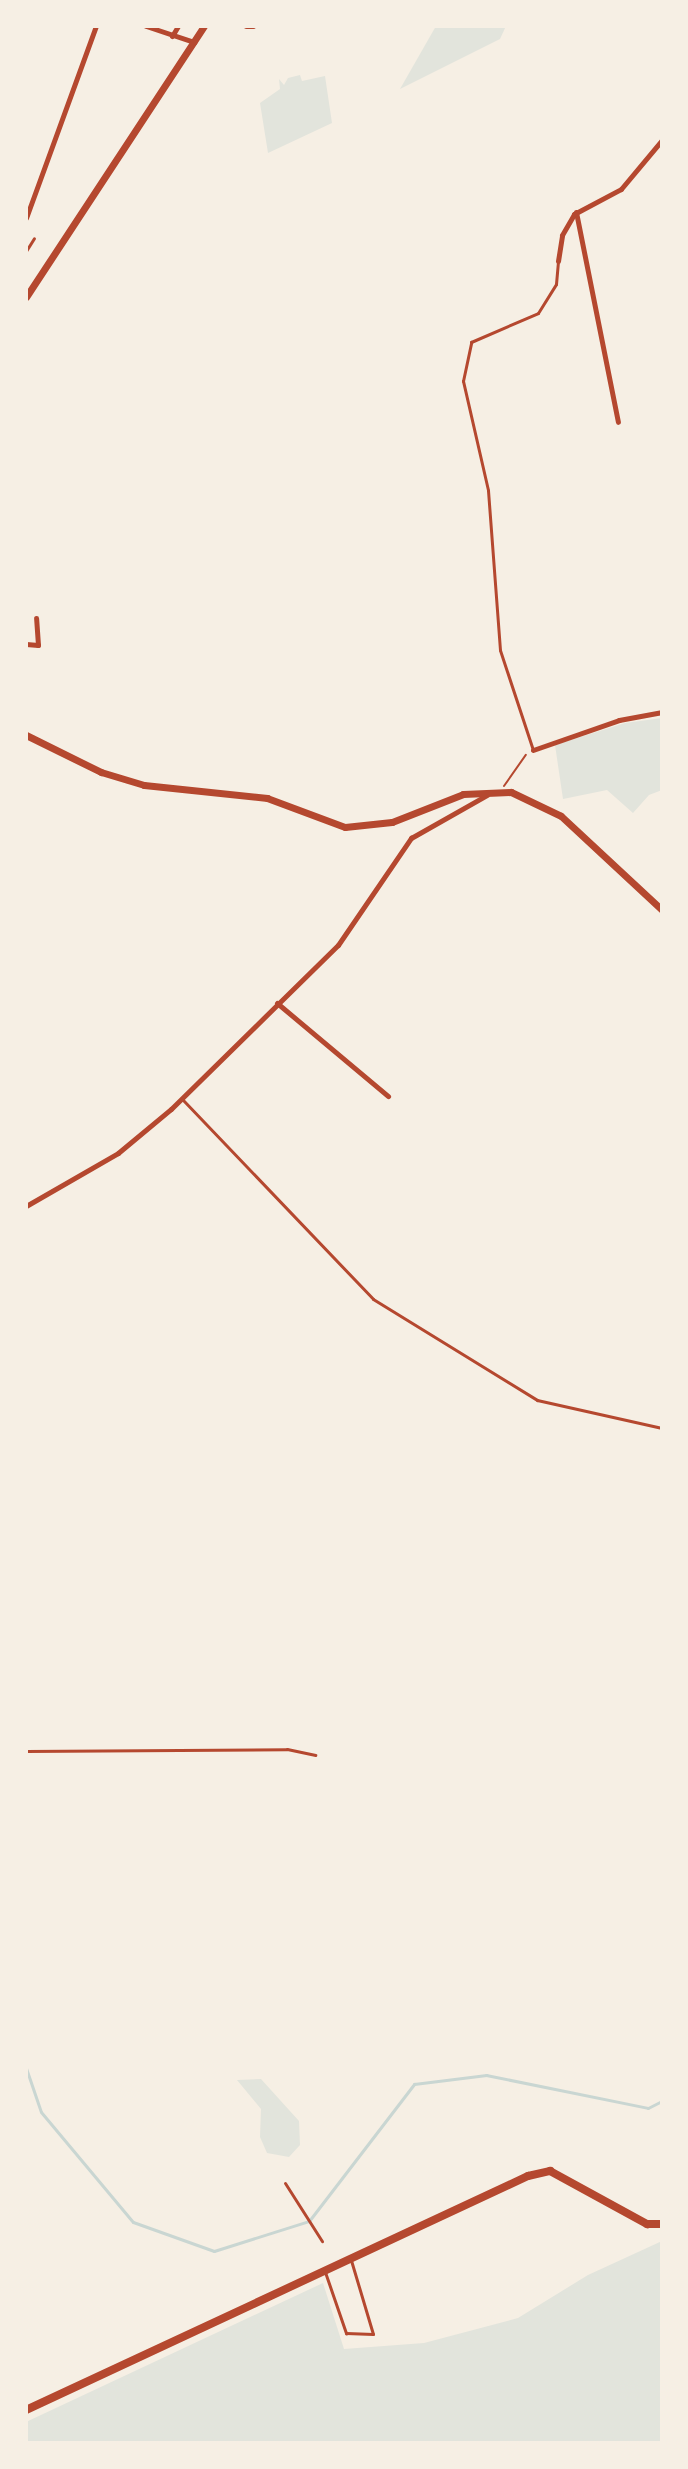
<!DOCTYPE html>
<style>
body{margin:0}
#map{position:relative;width:688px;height:2469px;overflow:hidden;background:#f6efe4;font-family:Georgia,serif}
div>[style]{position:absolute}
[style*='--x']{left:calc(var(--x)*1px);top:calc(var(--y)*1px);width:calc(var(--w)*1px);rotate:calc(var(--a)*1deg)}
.green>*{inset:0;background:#e2e4dc}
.stream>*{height:3px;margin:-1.5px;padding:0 1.5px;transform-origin:1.5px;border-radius:1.5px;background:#c9d6d2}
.path>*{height:2px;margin:-1px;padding:0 1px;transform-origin:1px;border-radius:1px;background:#b5482f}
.service>*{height:3px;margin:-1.5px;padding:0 1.5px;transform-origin:1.5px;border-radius:1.5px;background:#b5482f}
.minor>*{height:5px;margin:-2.5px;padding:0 2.5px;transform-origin:2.5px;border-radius:2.5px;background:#b5482f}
.secondary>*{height:7px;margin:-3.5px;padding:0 3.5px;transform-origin:3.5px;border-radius:3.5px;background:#b5482f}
.primary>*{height:8px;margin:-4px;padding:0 4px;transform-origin:4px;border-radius:4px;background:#b5482f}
span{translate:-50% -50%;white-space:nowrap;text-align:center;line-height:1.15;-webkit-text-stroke:8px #f6efe4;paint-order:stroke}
.frame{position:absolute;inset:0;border:28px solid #f6efe4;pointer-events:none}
</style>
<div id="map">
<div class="green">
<i style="clip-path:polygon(436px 26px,506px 26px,500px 39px,400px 89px)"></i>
<i style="clip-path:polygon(300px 75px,302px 81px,325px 76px,332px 123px,268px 153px,260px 103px,280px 89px,279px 79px,284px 85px,288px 78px)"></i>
<i style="clip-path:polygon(662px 718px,662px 790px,649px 795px,633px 813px,607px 790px,563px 799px,555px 745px,625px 723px)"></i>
<i style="clip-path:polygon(261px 2079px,299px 2121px,300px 2145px,289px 2157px,267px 2153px,260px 2137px,261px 2109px,237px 2080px)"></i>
<i style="clip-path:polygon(662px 2241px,662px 2443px,26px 2443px,26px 2422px,323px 2283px,344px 2349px,424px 2343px,518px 2318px,588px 2275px)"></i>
</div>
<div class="stream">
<i style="--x:26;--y:2068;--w:46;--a:71.2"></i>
<i style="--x:41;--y:2112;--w:143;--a:50.1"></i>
<i style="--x:133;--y:2222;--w:86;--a:19.7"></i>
<i style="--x:214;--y:2251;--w:100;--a:-17.5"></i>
<i style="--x:309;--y:2221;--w:173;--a:-52.5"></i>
<i style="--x:414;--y:2084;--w:73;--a:-7.1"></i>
<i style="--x:486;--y:2075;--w:165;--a:11.5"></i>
<i style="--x:648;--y:2108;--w:16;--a:-27"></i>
</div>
<div class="path">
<i style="--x:504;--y:786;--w:38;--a:-55"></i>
</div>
<div class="service">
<i style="--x:26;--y:251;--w:15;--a:-58"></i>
<i style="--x:533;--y:750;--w:105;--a:-108.3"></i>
<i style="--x:500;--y:650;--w:160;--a:-94.3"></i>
<i style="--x:488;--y:490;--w:112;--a:-102.9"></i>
<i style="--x:463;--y:381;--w:40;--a:-78"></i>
<i style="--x:471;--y:342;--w:73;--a:-23.4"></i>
<i style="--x:538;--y:313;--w:34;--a:-58"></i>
<i style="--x:556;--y:284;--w:21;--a:-85"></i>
<i style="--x:183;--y:1100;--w:275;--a:46.3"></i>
<i style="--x:373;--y:1299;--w:193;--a:31.6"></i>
<i style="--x:537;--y:1400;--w:128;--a:12.6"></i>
<i style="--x:26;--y:1751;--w:261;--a:-0.4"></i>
<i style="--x:287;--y:1749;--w:29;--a:12"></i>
<i style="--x:285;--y:2183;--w:69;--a:57.5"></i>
<i style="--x:325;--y:2272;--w:65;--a:71"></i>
<i style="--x:346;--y:2333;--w:27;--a:2"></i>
<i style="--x:373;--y:2334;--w:77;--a:-106.6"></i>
</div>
<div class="minor">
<i style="--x:146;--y:26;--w:51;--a:18.4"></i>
<i style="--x:246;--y:26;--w:7;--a:0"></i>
<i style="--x:172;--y:36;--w:12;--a:-59"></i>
<i style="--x:576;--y:212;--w:214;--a:78.7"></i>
<i style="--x:26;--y:218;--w:204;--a:-70"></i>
<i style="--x:558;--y:261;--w:26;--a:-81"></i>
<i style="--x:562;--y:235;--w:24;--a:-60"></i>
<i style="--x:574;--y:214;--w:53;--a:-28"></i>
<i style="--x:621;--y:189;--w:64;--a:-50.1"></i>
<i style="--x:26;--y:644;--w:12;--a:5"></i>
<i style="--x:38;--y:645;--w:27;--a:-94"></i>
<i style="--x:533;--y:750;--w:91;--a:-19.2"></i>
<i style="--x:619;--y:720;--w:44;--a:-10.5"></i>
<i style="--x:277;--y:1003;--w:145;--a:40"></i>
<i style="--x:26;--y:1206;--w:106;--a:-29.9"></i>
<i style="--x:118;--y:1153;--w:69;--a:-39.7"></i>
<i style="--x:171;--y:1109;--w:234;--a:-44.5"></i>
<i style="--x:338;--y:945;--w:130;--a:-55.7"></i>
<i style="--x:411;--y:838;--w:87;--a:-29.5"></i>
</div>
<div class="secondary">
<i style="--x:26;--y:297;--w:324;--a:-56.7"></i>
<i style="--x:26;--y:735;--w:84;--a:26.3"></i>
<i style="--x:101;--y:772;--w:45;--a:16.8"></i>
<i style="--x:144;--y:785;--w:124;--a:6"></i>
<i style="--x:267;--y:798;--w:83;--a:20.4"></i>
<i style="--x:345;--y:827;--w:47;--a:-6.1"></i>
<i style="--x:392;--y:822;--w:76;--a:-21.5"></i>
<i style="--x:463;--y:794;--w:48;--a:-2.4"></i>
<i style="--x:511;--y:792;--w:55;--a:25.6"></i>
<i style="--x:561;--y:816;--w:138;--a:42.9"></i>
</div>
<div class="primary">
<i style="--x:26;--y:2410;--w:554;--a:-24.99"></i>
<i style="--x:528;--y:2176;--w:23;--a:-13"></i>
<i style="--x:550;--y:2171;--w:111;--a:28.7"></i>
<i style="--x:647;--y:2224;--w:15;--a:0"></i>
</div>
<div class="frame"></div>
</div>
